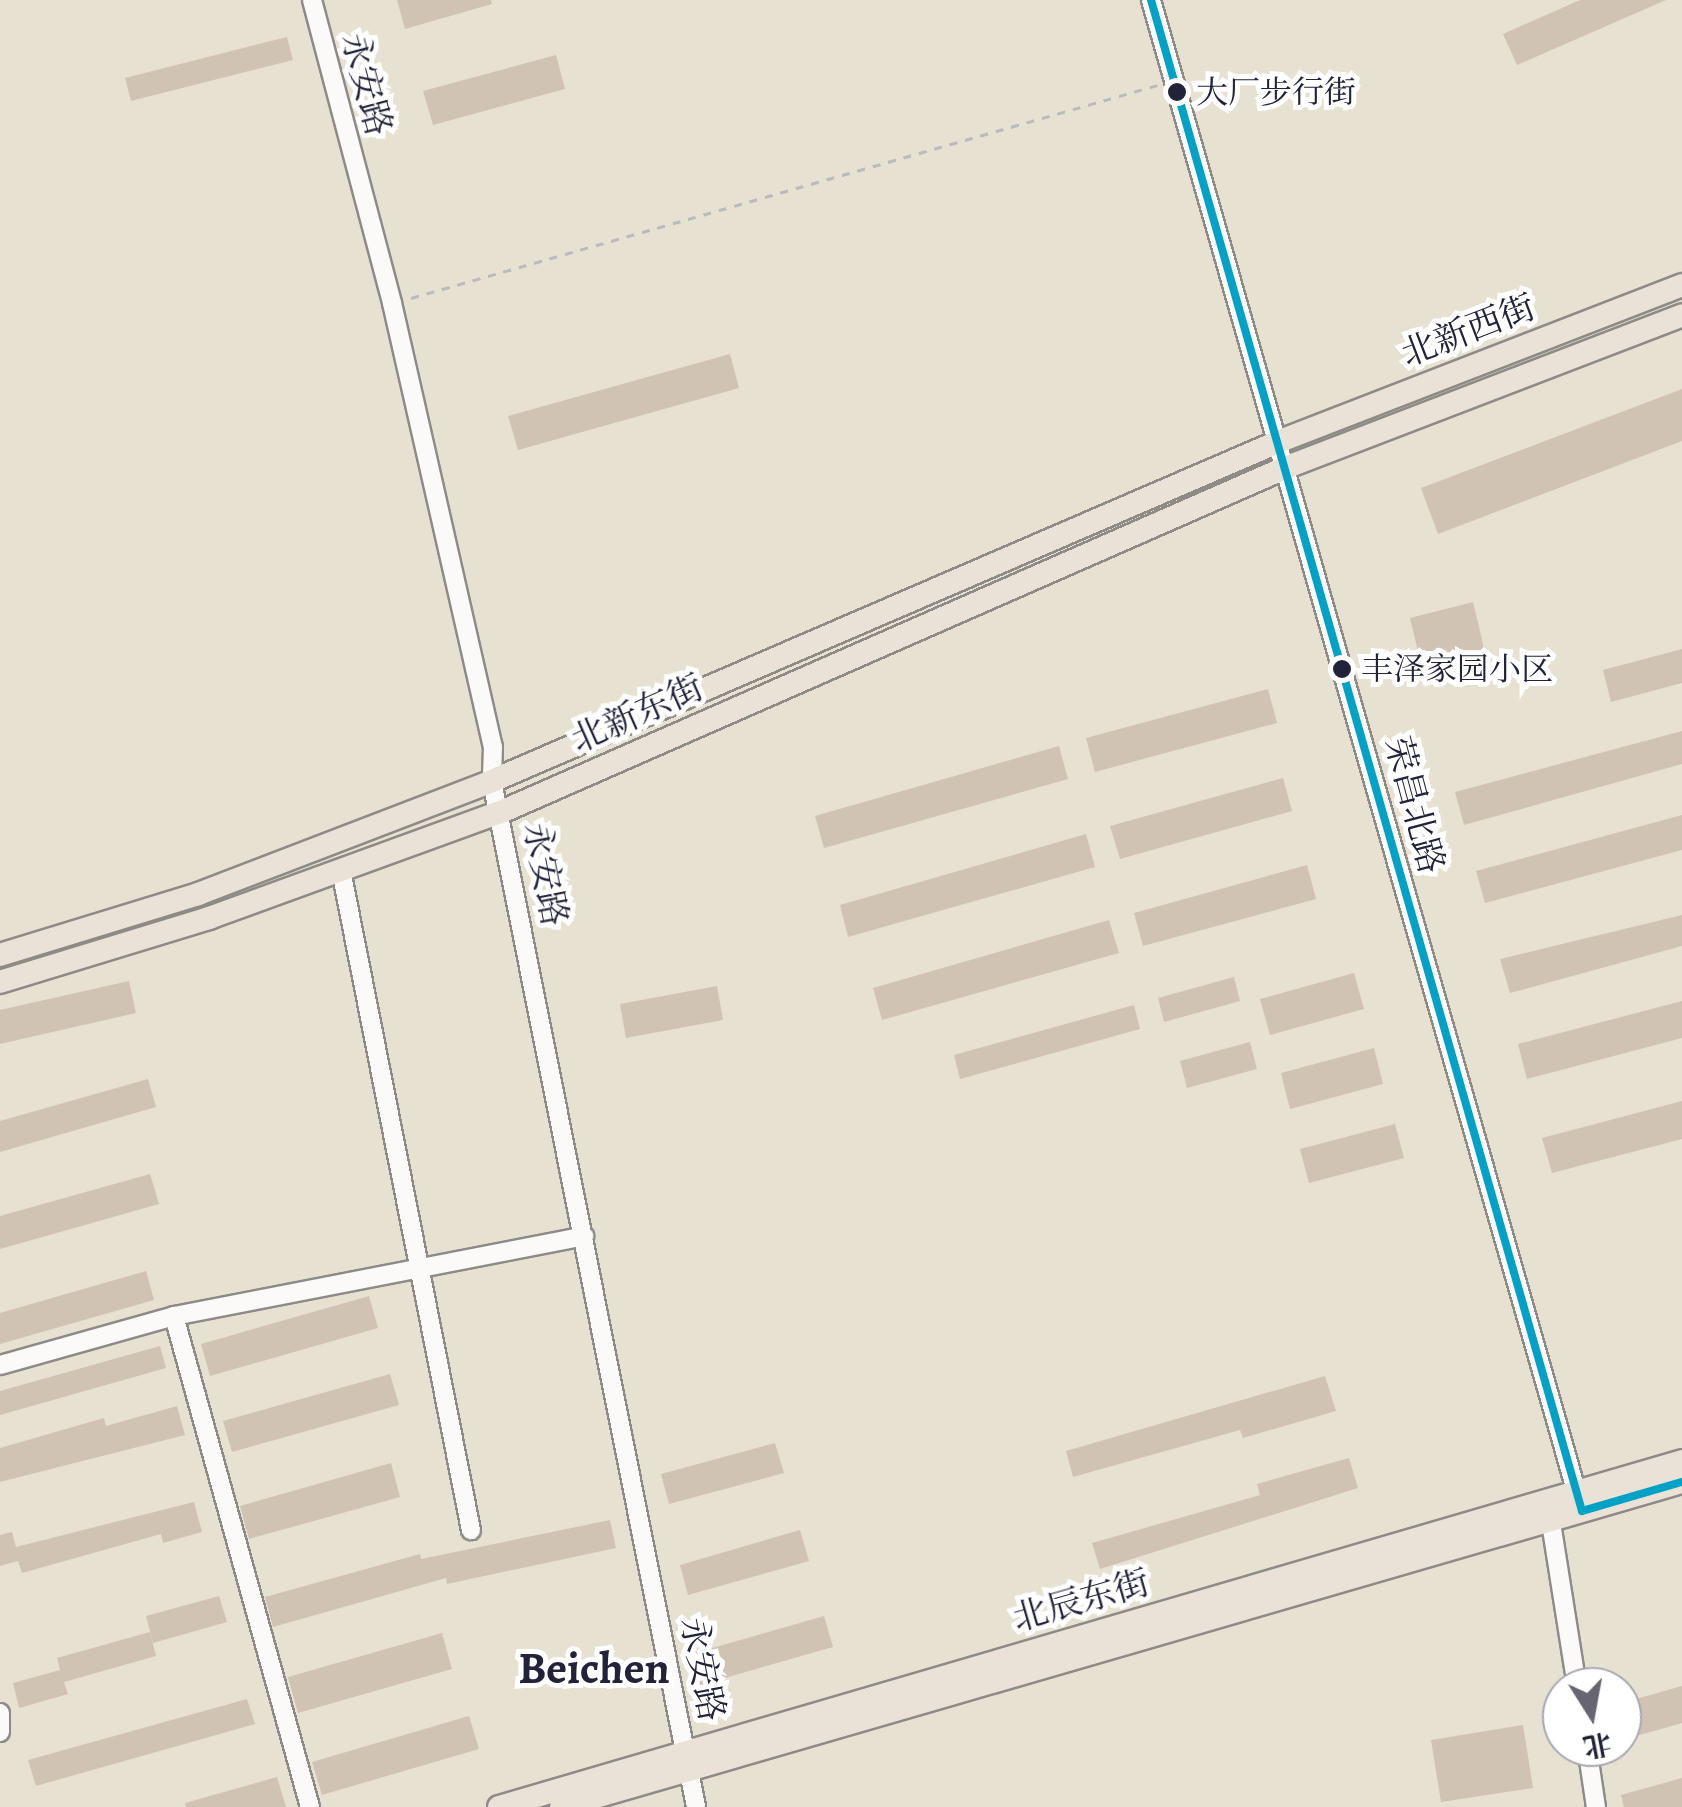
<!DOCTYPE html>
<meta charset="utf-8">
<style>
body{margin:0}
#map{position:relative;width:1682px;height:1807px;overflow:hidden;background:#e7e1d2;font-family:Alegreya,"Noto Serif SC",serif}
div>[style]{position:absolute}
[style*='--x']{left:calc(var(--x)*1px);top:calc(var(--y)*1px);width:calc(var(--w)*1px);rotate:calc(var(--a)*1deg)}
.building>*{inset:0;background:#d0c3b4}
.path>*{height:2.5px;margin-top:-1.25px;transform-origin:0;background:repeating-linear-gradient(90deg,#bcbbbb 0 8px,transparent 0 16px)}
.roads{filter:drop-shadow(2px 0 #8e8b87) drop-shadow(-2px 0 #8e8b87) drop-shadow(0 2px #8e8b87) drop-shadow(0 -2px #8e8b87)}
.minor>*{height:18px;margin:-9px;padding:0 9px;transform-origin:9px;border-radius:9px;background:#fbfaf8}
.major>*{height:22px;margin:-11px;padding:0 11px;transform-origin:11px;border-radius:11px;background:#eae2d6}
.bus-1>*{height:8px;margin:-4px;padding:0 4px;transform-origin:4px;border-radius:4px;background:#02a2c7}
.dots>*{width:28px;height:28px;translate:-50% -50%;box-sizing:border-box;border:5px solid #fff;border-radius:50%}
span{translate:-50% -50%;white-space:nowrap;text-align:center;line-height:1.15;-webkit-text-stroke:10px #fff;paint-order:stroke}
.bus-label{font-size:32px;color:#22223b}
.left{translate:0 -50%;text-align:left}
.street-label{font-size:35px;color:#22223b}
.district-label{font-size:45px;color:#22223b;font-weight:700}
.north{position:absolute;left:1542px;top:1667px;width:100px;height:100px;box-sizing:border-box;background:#fff;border:2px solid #a7a7b1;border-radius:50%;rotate:169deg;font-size:28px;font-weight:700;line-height:40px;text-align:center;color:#22223b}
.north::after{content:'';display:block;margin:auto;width:35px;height:45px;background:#676570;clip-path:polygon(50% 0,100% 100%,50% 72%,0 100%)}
</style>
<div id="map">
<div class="building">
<i style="clip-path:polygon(397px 0,491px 0,492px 4px,405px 29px)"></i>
<i style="clip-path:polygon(1580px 0,1666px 0,1517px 65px,1503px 34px)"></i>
<i style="clip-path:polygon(287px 37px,293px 60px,131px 101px,125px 78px)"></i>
<i style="clip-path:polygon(556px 55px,565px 89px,433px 125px,423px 91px)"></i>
<i style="clip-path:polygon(730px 354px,739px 388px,518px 450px,508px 416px)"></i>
<i style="clip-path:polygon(1682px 389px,1682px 441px,1438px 534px,1421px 488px)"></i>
<i style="clip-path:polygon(1473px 602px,1486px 657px,1423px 672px,1410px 618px)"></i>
<i style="clip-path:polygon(1682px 649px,1682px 683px,1611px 702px,1603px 670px)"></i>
<i style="clip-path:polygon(1268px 689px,1277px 723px,1095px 772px,1086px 738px)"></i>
<i style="clip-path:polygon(1682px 731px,1682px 764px,1464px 825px,1455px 792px)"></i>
<i style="clip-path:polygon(1059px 746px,1068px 779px,824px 848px,815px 816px)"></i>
<i style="clip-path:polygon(1283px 778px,1292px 811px,1120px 859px,1110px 826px)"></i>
<i style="clip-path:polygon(1682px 815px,1682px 850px,1485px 903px,1476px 871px)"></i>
<i style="clip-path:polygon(1086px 834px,1095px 867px,848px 937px,840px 905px)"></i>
<i style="clip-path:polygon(1307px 865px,1316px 899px,1143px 946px,1134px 913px)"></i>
<i style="clip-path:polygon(1682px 915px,1682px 946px,1510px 993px,1500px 959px)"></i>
<i style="clip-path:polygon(1109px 920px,1119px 953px,882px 1020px,873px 988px)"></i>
<i style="clip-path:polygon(1354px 973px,1364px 1009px,1270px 1035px,1260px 999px)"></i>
<i style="clip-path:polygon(1234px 977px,1240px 1001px,1164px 1022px,1158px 998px)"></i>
<i style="clip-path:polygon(129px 981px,136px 1013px,0 1044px,0 1010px)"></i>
<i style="clip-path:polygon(717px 986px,723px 1020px,626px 1038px,620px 1004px)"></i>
<i style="clip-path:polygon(1682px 1001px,1682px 1038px,1527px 1079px,1518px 1044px)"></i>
<i style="clip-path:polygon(1134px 1005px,1140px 1029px,960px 1079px,954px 1055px)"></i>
<i style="clip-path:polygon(1250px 1042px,1257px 1069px,1187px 1088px,1180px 1061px)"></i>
<i style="clip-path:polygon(1374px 1048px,1383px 1084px,1290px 1109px,1281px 1073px)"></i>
<i style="clip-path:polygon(148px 1079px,156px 1107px,0 1152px,0 1121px)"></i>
<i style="clip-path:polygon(1682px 1101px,1682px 1139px,1552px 1173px,1542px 1138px)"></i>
<i style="clip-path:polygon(1395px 1124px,1404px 1158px,1309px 1183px,1300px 1149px)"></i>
<i style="clip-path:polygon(150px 1174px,159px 1204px,0 1249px,0 1216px)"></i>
<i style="clip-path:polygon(146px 1271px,154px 1300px,0 1344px,0 1313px)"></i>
<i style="clip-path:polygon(369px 1296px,378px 1328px,210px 1376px,201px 1344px)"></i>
<i style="clip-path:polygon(160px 1346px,166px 1368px,0 1415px,0 1391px)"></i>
<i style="clip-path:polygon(390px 1374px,399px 1405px,232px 1452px,223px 1421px)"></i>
<i style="clip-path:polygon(1325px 1376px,1336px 1411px,1243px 1438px,1240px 1430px,1073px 1477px,1066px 1451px)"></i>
<i style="clip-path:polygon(177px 1406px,185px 1435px,0 1482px,0 1448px,104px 1418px,106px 1426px)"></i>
<i style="clip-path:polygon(775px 1443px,784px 1473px,669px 1504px,661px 1474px)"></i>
<i style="clip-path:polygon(1349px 1458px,1358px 1488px,1100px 1569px,1092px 1543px,1260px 1495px,1257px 1484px)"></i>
<i style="clip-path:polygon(391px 1463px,400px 1497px,249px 1539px,240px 1506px)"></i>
<i style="clip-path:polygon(194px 1502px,202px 1532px,163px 1543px,161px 1534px,22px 1573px,18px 1561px,0 1566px,0 1535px,12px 1532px,16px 1547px)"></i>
<i style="clip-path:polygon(610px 1520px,616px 1548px,447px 1584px,446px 1578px,273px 1627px,265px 1597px,420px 1554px,421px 1559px)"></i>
<i style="clip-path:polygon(800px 1530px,809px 1561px,688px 1595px,680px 1565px)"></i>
<i style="clip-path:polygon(219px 1596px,227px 1622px,153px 1643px,146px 1616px)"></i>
<i style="clip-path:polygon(824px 1616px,833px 1647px,700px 1685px,691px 1654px)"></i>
<i style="clip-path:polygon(150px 1632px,156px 1656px,64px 1682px,68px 1694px,19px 1708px,13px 1683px,60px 1670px,57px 1658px)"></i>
<i style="clip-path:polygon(442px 1633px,452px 1669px,298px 1713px,288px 1677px)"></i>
<i style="clip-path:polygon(1682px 1686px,1682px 1723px,1622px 1740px,1622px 1703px)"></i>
<i style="clip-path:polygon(247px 1699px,255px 1724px,36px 1786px,28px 1760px)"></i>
<i style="clip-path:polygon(469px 1716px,479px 1749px,322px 1795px,312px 1762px)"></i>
<i style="clip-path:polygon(1523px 1725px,1533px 1788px,1441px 1802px,1431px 1740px)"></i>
<i style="clip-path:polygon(277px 1777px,286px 1807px,186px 1807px,185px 1803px)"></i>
<i style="clip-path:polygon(1682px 1778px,1682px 1807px,1624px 1807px,1621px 1795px)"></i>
</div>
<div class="path">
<i style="--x:411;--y:298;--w:777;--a:-15.92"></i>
</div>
<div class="roads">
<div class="minor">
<i style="--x:312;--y:0;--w:313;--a:75.2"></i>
<i style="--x:392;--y:303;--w:455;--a:77.2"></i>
<i style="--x:493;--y:747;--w:34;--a:92"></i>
<i style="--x:492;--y:781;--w:1046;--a:78.75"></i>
<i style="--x:1151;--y:0;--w:1564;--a:74.08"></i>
<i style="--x:341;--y:870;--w:673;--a:78.86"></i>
<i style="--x:174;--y:1316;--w:509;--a:74.52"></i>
<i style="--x:0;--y:1365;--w:181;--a:-15.7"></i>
<i style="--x:174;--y:1316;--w:418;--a:-11"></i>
<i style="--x:1549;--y:1510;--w:179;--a:81"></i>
<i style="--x:0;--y:1713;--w:19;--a:90"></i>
<i style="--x:1587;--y:1747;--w:61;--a:81.5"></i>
</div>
<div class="major">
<i style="--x:0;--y:955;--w:207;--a:-17.1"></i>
<i style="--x:198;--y:894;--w:315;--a:-21"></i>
<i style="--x:492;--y:781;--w:858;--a:-23.34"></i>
<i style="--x:1280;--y:441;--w:431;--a:-21.2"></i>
<i style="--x:0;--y:982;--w:219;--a:-17"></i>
<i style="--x:209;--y:918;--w:311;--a:-20"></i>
<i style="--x:501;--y:812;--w:858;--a:-23.7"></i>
<i style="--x:1287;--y:467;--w:423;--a:-21"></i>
<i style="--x:499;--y:1807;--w:1233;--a:-16.3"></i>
<i style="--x:561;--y:1807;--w:1167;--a:-16.17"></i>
</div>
</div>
<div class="bus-1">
<i style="--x:1151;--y:0;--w:1571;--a:74.08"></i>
<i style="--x:1582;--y:1511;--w:104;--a:-16.2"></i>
</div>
<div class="dots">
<i style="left:1177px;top:92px;background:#22223b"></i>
<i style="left:1342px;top:669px;background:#22223b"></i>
</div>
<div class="bus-label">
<span class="left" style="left:1196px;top:92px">大厂步行街</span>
<span class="left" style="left:1361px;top:669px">丰泽家园小区</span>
</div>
<div class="street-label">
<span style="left:367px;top:84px;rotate:75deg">永安路</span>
<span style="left:1468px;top:330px;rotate:-21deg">北新西街</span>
<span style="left:637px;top:713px;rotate:-24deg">北新东街</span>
<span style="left:1415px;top:805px;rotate:75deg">荣昌北路</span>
<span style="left:546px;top:874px;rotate:79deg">永安路</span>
<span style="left:1081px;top:1600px;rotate:-16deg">北辰东街</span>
<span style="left:703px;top:1669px;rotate:79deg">永安路</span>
</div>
<div class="district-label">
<span style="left:594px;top:1669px">Beichen</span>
</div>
<div class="north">北</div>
</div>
